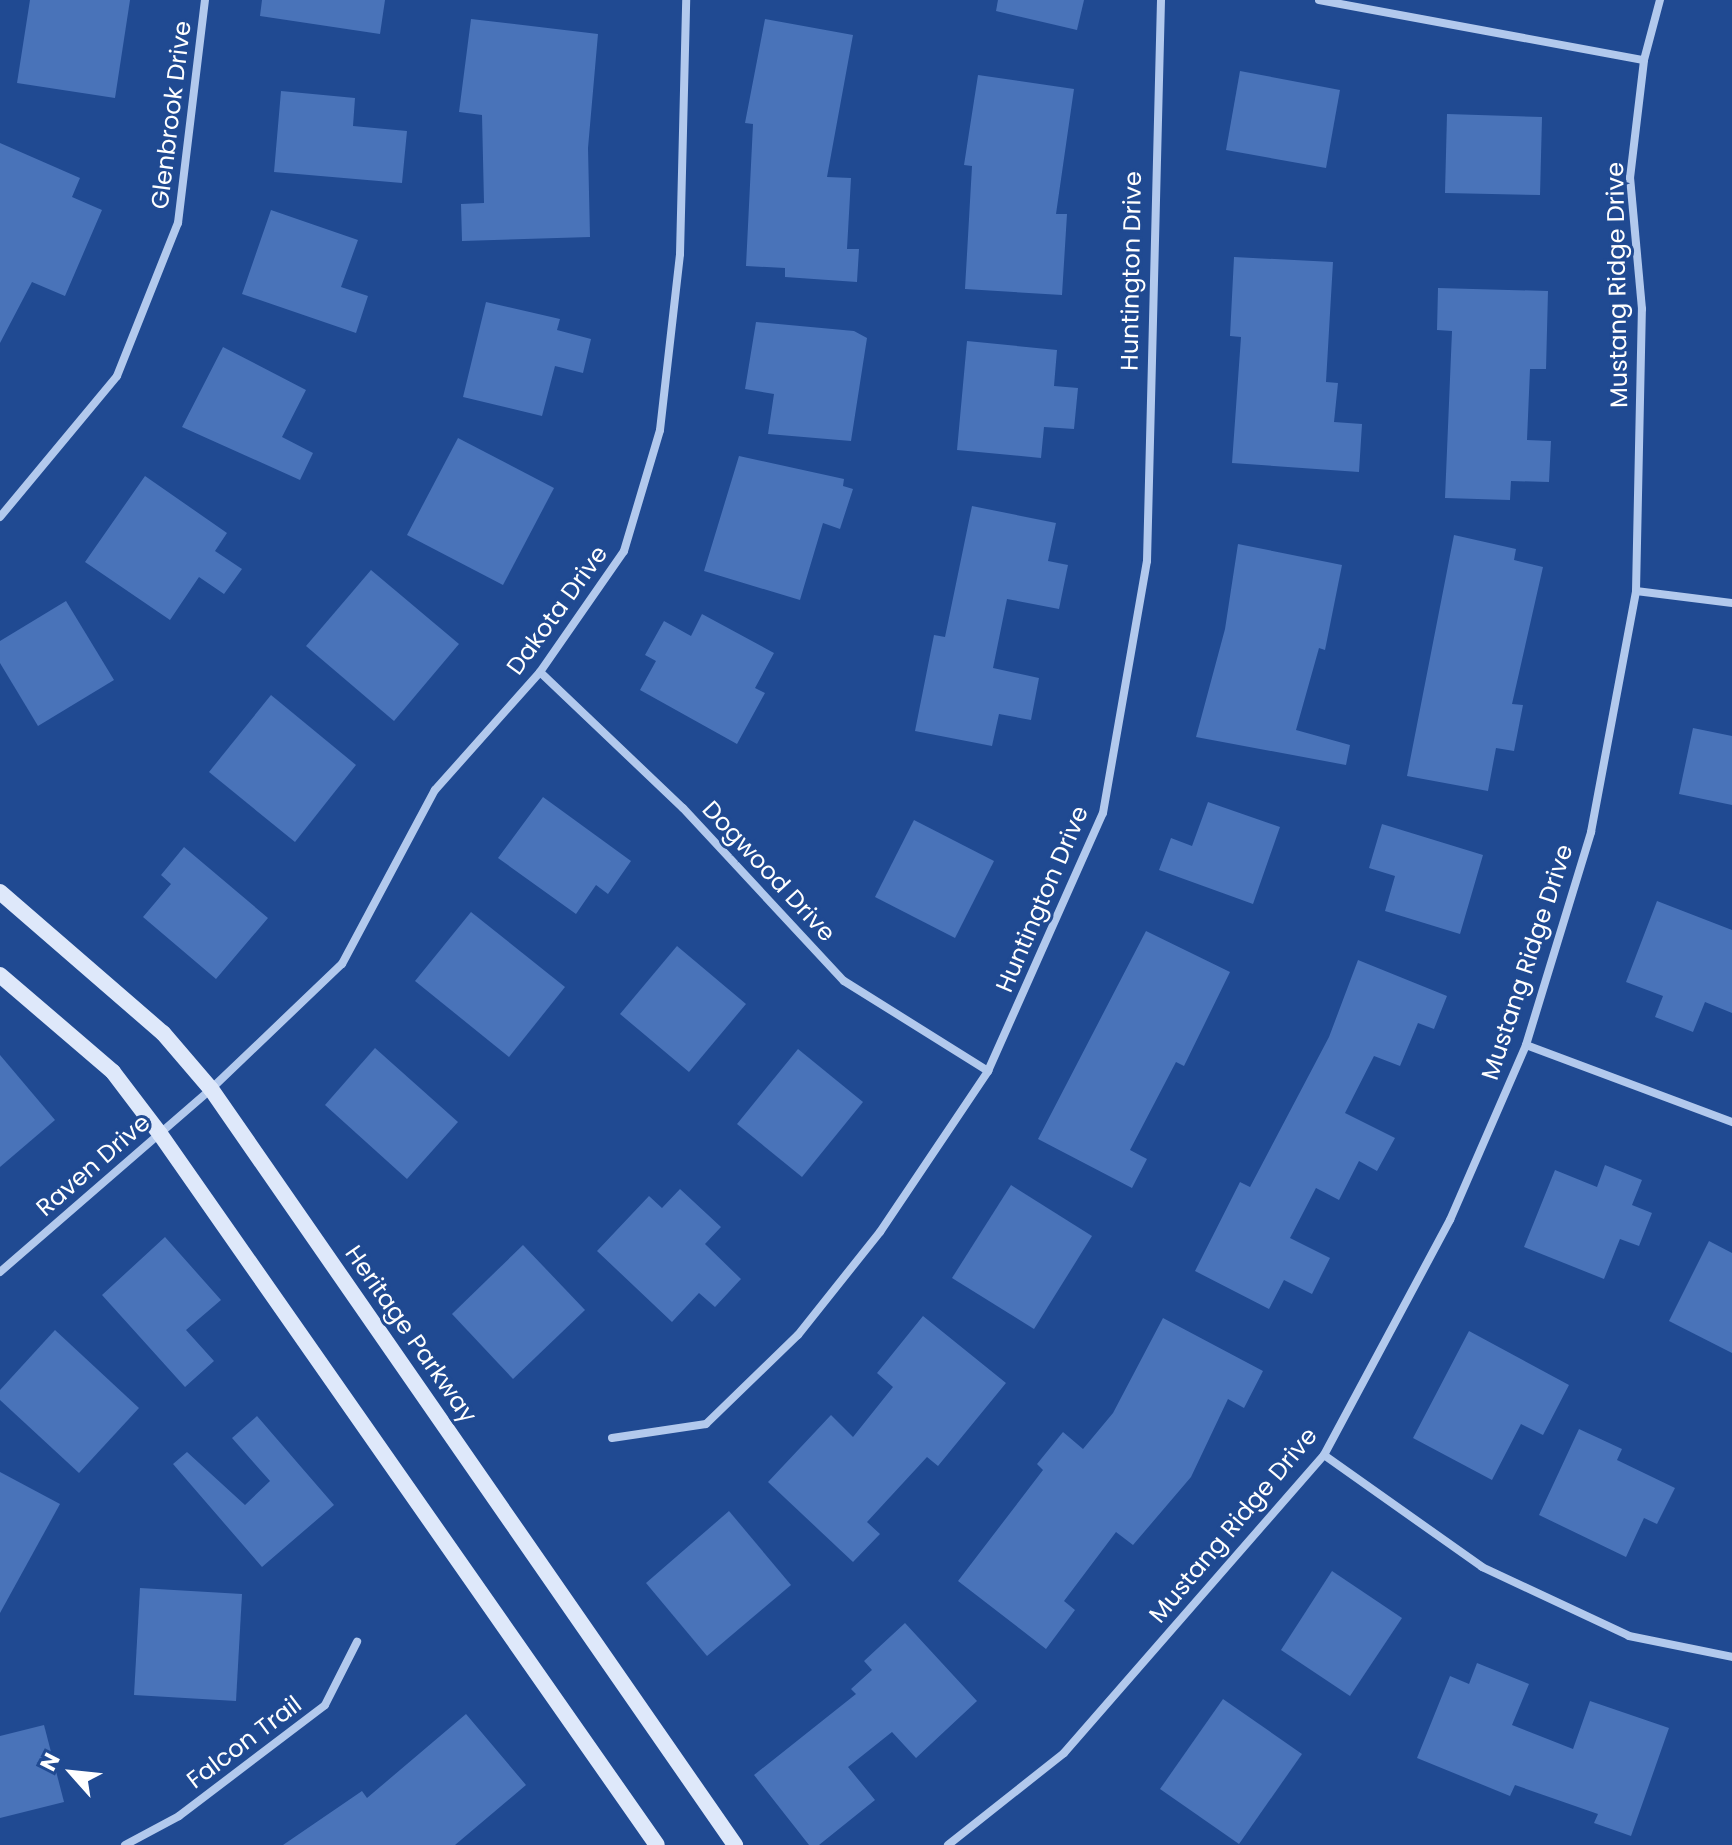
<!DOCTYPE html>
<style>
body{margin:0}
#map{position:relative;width:1732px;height:1845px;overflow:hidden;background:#204a92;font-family:Poppins,sans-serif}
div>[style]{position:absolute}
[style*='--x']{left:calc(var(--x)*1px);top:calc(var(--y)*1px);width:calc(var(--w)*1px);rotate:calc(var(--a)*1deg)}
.building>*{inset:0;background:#4973b9}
.street>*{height:8px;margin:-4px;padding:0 4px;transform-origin:4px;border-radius:4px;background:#b2c9ed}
.secondary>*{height:16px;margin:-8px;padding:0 8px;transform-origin:8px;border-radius:8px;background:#dee8fa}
span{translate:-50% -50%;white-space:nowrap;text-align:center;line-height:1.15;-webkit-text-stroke:6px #204a92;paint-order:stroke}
.street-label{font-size:24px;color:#fff}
.north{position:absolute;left:32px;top:1733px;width:80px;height:80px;-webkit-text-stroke:6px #204a92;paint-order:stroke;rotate:297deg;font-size:22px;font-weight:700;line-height:32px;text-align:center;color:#fff}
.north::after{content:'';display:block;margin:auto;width:28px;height:36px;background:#fff;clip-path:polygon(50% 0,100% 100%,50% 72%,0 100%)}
</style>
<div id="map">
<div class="building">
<i style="clip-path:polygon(30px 0,130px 0,115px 98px,17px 83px)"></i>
<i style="clip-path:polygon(262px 0,385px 0,380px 34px,260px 16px)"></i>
<i style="clip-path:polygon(998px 0,1084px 0,1077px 30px,996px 11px)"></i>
<i style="clip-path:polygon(471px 19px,598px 34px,588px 148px,590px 237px,462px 241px,461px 204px,484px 203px,482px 115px,459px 112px)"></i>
<i style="clip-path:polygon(765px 19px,853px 35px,827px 177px,851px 178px,847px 249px,859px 249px,857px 282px,785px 277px,785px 268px,746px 266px,753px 124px,745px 123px)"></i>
<i style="clip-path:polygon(1240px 71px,1340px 90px,1326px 168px,1226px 150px)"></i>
<i style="clip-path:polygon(978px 75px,1074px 89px,1056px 214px,1067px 214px,1062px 295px,965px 289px,972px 166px,964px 165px)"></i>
<i style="clip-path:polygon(281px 91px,355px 98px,353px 126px,407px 131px,402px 183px,274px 172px)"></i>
<i style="clip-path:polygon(1447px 114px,1542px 117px,1540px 195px,1445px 193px)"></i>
<i style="clip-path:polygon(0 143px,80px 178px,72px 197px,102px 210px,65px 296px,32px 282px,0 343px)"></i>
<i style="clip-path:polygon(271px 210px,358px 240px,341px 287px,368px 296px,356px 333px,242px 294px)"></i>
<i style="clip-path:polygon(1234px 257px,1333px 262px,1326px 382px,1338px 383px,1334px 422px,1362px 424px,1359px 472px,1232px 463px,1241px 337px,1230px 336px)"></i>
<i style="clip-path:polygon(1438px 288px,1548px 291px,1546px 369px,1530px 369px,1527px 440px,1551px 441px,1549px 482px,1511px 481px,1510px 500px,1445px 498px,1452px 331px,1437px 330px)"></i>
<i style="clip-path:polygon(486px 302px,560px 319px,557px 330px,591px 339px,583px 373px,555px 366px,542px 416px,463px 397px)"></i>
<i style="clip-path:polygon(756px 322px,854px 331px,867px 338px,851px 441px,768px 434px,774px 394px,745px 389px)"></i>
<i style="clip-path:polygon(967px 341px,1057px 350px,1054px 386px,1078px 388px,1074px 429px,1044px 427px,1041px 458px,957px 450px)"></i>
<i style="clip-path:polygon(223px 347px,306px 390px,282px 437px,313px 453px,300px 480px,182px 427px)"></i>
<i style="clip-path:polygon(458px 438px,554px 488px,503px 585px,407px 535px)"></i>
<i style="clip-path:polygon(739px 456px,844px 479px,843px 486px,853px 489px,840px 529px,823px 523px,800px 600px,704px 571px)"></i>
<i style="clip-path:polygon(145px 476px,227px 533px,215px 551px,242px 569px,224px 594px,199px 577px,170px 620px,85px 562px)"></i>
<i style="clip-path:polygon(972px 506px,1056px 523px,1048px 561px,1068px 565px,1059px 609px,1007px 599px,993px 668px,1039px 678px,1031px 720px,999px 714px,992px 746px,915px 731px,934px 635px,945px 637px)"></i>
<i style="clip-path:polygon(1454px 535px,1516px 549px,1514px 560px,1543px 567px,1512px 704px,1523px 705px,1514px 751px,1496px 748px,1488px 791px,1407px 776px)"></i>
<i style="clip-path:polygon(1238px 544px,1342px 565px,1325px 650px,1319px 648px,1296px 730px,1350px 745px,1346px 765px,1196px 737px,1225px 629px)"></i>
<i style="clip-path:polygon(371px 570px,459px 644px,394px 721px,306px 646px)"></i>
<i style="clip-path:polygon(66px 601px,114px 680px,38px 726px,0 663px,0 641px)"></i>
<i style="clip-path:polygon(702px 614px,774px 653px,755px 688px,765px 693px,737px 744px,640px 690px,656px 661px,645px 655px,664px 621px,691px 636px)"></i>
<i style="clip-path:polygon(271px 695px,356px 765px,295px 842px,209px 772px)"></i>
<i style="clip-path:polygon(1693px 728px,1732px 736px,1732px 805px,1679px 794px)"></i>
<i style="clip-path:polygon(543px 797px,631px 861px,608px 894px,596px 885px,576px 914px,498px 858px)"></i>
<i style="clip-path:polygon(1208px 802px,1280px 827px,1253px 904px,1159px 870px,1171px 838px,1192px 846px)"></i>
<i style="clip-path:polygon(914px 820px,994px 861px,955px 938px,875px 897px)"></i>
<i style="clip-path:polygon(1382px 824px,1483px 855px,1460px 934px,1385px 911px,1395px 876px,1369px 868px)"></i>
<i style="clip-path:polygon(184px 847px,268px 918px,216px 979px,143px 917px,171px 884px,161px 875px)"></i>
<i style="clip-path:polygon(1657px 901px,1732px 930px,1732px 1013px,1705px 1002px,1693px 1032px,1655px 1017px,1663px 996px,1626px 982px)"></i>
<i style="clip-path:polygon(471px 912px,565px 987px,509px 1057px,415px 981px)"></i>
<i style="clip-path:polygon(1146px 931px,1230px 972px,1184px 1066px,1176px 1062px,1130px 1150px,1147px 1159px,1132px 1188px,1038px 1139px)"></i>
<i style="clip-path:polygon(677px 946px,746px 1004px,689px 1072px,620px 1014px)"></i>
<i style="clip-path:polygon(1358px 960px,1447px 996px,1434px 1029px,1418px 1023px,1400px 1066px,1374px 1056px,1345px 1113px,1395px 1138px,1377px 1171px,1359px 1161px,1339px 1200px,1316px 1188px,1290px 1238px,1330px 1258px,1312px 1294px,1284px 1280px,1269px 1309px,1195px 1271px,1240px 1182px,1250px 1187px,1329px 1037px)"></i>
<i style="clip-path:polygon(375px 1048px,458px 1122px,407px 1179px,325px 1105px)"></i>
<i style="clip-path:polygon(798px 1049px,863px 1102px,802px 1177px,737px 1124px)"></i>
<i style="clip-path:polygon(0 1055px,55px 1120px,0 1167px)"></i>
<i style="clip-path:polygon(1605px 1165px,1642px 1180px,1632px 1205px,1652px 1213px,1639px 1246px,1620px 1239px,1604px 1279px,1524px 1247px,1555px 1170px,1597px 1187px)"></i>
<i style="clip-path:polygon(1011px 1185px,1092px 1236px,1034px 1329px,952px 1278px)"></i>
<i style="clip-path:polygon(680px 1189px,721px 1227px,705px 1244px,741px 1279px,715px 1307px,699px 1293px,672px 1322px,597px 1251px,649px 1196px,662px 1208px)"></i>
<i style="clip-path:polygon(165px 1237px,221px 1300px,186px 1330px,214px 1361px,185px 1387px,102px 1295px)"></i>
<i style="clip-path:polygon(1709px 1241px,1732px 1253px,1732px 1353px,1669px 1321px)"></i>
<i style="clip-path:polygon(523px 1245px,585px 1310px,513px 1379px,452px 1314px)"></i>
<i style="clip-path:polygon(923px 1316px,1006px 1383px,938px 1466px,927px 1457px,867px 1522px,880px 1534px,853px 1562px,768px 1482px,831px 1415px,853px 1437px,893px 1387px,877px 1373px)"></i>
<i style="clip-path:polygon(1163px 1318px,1263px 1371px,1244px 1408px,1228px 1399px,1191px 1477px,1133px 1545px,1116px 1532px,1064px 1601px,1075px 1610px,1046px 1649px,958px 1581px,1043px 1470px,1037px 1464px,1063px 1432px,1083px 1449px,1113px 1413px)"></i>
<i style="clip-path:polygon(55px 1330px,139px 1408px,79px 1473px,0 1400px,0 1390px)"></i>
<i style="clip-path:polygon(1469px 1331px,1569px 1385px,1543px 1435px,1521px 1424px,1492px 1480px,1413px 1438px)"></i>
<i style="clip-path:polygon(257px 1416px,334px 1505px,262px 1567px,173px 1464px,187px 1452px,245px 1505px,270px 1481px,232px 1438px)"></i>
<i style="clip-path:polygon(1579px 1429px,1622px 1449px,1617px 1460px,1675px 1488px,1657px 1524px,1644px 1518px,1626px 1557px,1539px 1515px)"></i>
<i style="clip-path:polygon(0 1472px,60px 1504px,0 1613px)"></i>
<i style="clip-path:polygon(729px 1511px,791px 1585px,707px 1656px,646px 1583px)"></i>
<i style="clip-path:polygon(1332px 1571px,1402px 1618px,1350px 1696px,1281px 1650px)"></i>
<i style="clip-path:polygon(140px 1588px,242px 1594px,236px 1701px,134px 1695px)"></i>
<i style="clip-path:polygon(905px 1623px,977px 1701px,916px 1758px,892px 1732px,848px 1767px,875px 1800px,819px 1845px,809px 1845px,754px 1775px,856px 1694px,851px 1689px,872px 1670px,864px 1661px)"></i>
<i style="clip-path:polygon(1477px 1663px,1529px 1684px,1512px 1725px,1573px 1749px,1590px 1701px,1669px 1728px,1631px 1836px,1594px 1823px,1598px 1814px,1515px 1785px,1510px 1796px,1417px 1758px,1450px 1676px,1469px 1684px)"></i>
<i style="clip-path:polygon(1223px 1699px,1302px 1754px,1239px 1844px,1160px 1789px)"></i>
<i style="clip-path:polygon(466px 1714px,526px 1785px,455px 1845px,283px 1845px,362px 1791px,367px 1798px)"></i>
<i style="clip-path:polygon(44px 1725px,64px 1802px,0 1818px,0 1736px)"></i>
</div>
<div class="street">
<i style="--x:1319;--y:0;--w:330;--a:10.5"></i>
<i style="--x:0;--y:517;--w:183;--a:-50.3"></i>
<i style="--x:117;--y:376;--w:165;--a:-68.3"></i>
<i style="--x:178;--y:223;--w:225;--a:-83.1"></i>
<i style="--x:1636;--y:591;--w:97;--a:7.1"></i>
<i style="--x:540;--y:672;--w:197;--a:43.6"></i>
<i style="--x:683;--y:808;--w:236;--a:47.1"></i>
<i style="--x:844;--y:981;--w:170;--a:32"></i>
<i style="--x:1526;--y:1045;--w:220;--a:20.5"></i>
<i style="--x:0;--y:1272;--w:279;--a:-40.9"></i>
<i style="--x:211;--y:1089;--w:181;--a:-43.7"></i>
<i style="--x:342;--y:964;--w:197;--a:-61.9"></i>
<i style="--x:435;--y:790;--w:158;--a:-48.3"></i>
<i style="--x:540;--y:672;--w:147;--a:-55.2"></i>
<i style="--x:624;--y:551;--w:126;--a:-73.4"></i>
<i style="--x:660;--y:430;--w:177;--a:-83.5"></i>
<i style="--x:680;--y:254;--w:254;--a:-88.6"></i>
<i style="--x:612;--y:1438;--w:95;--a:-8.5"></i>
<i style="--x:706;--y:1424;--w:128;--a:-44.1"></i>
<i style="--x:798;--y:1335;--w:132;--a:-51.5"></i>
<i style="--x:880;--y:1232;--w:194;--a:-56.1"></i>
<i style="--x:988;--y:1071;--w:282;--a:-66"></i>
<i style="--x:1103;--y:813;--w:256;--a:-80.1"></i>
<i style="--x:1147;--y:561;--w:561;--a:-88.57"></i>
<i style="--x:1324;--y:1455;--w:194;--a:35.3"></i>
<i style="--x:1482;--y:1567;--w:162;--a:25.1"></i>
<i style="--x:1629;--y:1636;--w:105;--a:11.5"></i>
<i style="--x:125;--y:1845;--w:61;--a:-28.2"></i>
<i style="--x:179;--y:1816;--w:183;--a:-37.2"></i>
<i style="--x:325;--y:1705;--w:71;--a:-63.1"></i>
<i style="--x:948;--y:1845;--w:148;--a:-38.4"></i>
<i style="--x:1064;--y:1753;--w:395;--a:-48.9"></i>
<i style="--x:1324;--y:1455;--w:267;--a:-61.8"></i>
<i style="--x:1450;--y:1220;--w:191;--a:-66.5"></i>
<i style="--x:1526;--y:1045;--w:223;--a:-73"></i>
<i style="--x:1591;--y:832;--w:245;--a:-79.4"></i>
<i style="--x:1636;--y:591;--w:282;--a:-88.8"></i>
<i style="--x:1642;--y:309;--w:132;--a:-95.2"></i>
<i style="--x:1630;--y:178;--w:119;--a:-83.2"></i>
<i style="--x:1644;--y:60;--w:62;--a:-75.1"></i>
</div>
<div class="secondary">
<i style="--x:0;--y:892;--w:216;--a:40.9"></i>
<i style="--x:163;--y:1033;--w:74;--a:49.4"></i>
<i style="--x:211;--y:1089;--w:920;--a:55.27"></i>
<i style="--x:0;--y:975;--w:149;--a:40.6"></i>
<i style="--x:113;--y:1072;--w:78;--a:52.8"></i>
<i style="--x:160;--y:1134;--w:867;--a:55.05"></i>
</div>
<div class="street-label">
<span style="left:171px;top:115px;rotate:-83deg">Glenbrook Drive</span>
<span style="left:1131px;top:271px;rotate:-89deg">Huntington Drive</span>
<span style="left:1617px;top:285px;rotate:-91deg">Mustang Ridge Drive</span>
<span style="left:557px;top:610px;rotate:-54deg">Dakota Drive</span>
<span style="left:769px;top:871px;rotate:47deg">Dogwood Drive</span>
<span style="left:1042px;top:899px;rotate:-67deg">Huntington Drive</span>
<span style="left:1527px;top:962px;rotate:-72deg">Mustang Ridge Drive</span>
<span style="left:93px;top:1165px;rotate:-41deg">Raven Drive</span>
<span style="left:411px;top:1334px;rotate:55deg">Heritage Parkway</span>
<span style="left:1233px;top:1525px;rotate:-50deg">Mustang Ridge Drive</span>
<span style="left:244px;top:1742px;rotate:-37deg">Falcon Trail</span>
</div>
<div class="north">N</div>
</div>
